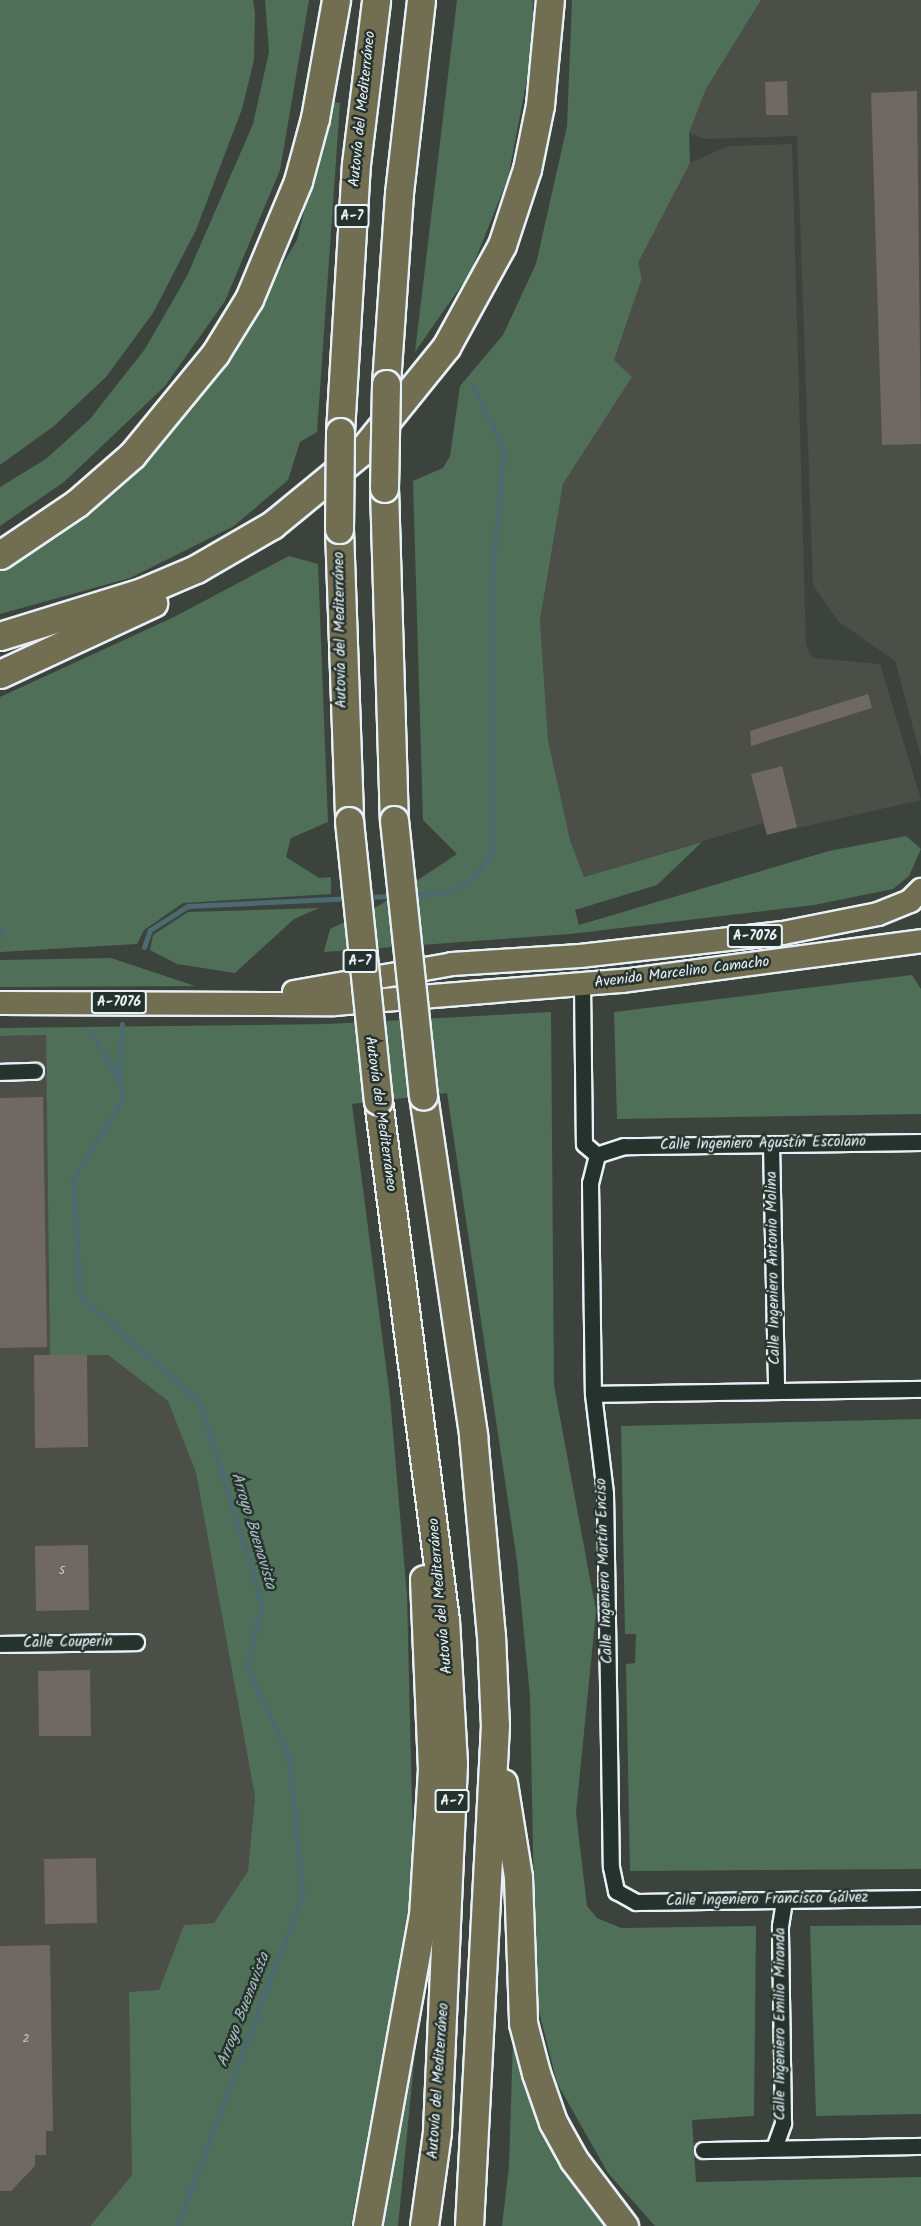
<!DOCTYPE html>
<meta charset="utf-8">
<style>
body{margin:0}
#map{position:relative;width:921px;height:2226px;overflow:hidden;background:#3c433d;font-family:Kalam,sans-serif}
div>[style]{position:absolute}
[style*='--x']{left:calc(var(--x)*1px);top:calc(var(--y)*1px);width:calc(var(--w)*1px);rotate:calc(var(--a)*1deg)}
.built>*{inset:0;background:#4c4e48}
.green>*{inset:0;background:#4f6f59}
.stream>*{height:5px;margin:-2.5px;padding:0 2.5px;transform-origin:2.5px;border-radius:2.5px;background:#4b6b71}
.building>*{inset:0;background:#706863}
.roads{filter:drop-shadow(2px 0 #e8f1f8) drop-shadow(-2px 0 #e8f1f8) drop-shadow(0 2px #e8f1f8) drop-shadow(0 -2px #e8f1f8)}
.street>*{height:15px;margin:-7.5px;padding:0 7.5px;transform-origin:7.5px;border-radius:7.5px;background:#26332d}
.primary>*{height:22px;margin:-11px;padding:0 11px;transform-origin:11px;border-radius:11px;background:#726e52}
.highway>*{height:27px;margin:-13.5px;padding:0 13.5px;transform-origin:13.5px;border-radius:13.5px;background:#726e52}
.bridges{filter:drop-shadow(2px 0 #e8f1f8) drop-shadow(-2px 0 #e8f1f8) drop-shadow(0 2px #e8f1f8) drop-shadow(0 -2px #e8f1f8)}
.highway-bridge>*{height:27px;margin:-13.5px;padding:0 13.5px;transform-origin:13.5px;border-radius:13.5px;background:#726e52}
span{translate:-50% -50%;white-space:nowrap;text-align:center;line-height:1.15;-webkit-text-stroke:5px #26332d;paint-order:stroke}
.number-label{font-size:12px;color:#cacfd3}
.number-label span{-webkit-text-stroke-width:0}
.shield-label span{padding:2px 4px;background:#26332d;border:2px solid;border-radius:4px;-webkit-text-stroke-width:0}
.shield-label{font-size:14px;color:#e8f1f8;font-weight:700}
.street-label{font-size:15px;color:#e8f1f8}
.water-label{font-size:16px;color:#a9bbc2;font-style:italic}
</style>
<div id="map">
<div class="built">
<i style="clip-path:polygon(761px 0,921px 0,921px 757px,895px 661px,838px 621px,813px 585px,797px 136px,706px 139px,689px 133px,706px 89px)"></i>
<i style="clip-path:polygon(792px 144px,806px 645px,813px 658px,880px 664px,921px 800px,767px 835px,763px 823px,584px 877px,570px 840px,548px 740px,540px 620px,563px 484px,632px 377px,614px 360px,642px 278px,638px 263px,690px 163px,728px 146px)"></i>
<i style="clip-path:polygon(83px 1034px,87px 1355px,108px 1355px,168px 1401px,196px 1473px,255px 1797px,249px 1871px,214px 1923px,184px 1925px,159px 1990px,133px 2093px,132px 2175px,90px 2226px,0 2226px,0 1036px)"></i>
</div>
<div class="green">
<i style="clip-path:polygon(0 0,253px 0,255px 13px,254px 60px,242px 109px,196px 230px,153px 313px,106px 377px,54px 426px,0 465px)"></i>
<i style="clip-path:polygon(265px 0,309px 0,280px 170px,225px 301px,165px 386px,64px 482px,0 526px,0 487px,46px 459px,90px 419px,145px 349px,187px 276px,253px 124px,269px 52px)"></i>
<i style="clip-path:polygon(457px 0,533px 0,532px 53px,508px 178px,470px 273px,415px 352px)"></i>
<i style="clip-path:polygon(572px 0,761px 0,706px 89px,689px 133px,690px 163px,638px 263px,642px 278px,614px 360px,632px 377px,563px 484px,540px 620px,548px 740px,570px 840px,584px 877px,702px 842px,657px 885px,575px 910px,579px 925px,829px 851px,906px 836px,921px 849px,909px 876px,893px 889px,814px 905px,570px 934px,324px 952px,330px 929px,380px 905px,457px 854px,423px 820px,413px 481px,443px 468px,450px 456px,460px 386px,503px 335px,536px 264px,567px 126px)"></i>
<i style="clip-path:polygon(331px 102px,340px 103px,317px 432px,300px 442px,288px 480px,234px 526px,130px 578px,0 614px,0 571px,96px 504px,172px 429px,231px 351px,297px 240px)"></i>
<i style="clip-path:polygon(289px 556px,318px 564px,328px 822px,291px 838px,286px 857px,319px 878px,331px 877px,331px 894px,183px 903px,144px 930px,137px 944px,0 952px,0 697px,174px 617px)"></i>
<i style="clip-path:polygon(319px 908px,294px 919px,235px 973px,177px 964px,150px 950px,153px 935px,188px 912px)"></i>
<i style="clip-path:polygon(111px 958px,195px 986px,0 987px,0 960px)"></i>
<i style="clip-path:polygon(912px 975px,921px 989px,921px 1114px,617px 1119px,614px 1012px)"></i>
<i style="clip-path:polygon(551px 1012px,554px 1385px,596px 1611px,576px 1813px,587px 1906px,597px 1918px,621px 1928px,756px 1926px,754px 2116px,692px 2120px,696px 2182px,921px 2177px,921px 2226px,655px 2226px,608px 2173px,557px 2083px,536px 1999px,530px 1696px,517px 1561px,447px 1093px,352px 1104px,390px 1397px,407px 1596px,414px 1884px,351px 2226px,90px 2226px,132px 2175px,129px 1992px,159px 1990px,184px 1925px,214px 1923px,248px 1871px,255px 1797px,196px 1473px,168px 1401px,108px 1355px,50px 1355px,46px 1035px,0 1036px,0 1028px,328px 1024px)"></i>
<i style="clip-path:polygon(921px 1419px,921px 1869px,630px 1871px,626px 1664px,635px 1663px,636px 1634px,625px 1634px,621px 1426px)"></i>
<i style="clip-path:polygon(921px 1925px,921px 2114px,816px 2116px,810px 1926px)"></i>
<i style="clip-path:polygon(421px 1991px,398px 2226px,373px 2226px)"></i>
<i style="clip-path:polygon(513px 2039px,547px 2133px,593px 2209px,611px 2226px,502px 2226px,509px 2166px)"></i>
</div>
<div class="stream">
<i style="--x:410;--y:895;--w:33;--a:-3"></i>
<i style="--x:443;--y:893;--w:28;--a:-21"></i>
<i style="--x:469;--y:883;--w:36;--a:-51"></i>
<i style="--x:492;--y:855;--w:283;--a:-90"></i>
<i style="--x:492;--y:572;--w:122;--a:-84.3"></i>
<i style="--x:504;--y:451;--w:72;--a:-115.5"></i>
<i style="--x:365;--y:897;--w:29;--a:-2"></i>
<i style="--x:0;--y:930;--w:7;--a:56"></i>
<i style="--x:144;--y:947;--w:18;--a:-71"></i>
<i style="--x:150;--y:930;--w:45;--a:-32.3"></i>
<i style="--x:188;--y:906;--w:161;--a:-2.8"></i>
<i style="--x:91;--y:1032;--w:55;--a:59.2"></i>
<i style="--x:119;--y:1079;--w:20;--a:79"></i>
<i style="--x:123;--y:1099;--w:93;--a:122.3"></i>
<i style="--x:73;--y:1178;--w:118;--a:86.6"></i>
<i style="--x:80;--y:1296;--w:160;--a:41.5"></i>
<i style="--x:200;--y:1402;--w:212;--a:73"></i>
<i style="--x:262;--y:1605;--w:63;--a:104.7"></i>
<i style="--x:246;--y:1666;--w:98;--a:64.5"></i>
<i style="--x:288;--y:1754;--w:140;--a:83.8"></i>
<i style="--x:303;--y:1893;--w:356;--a:110.7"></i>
<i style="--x:119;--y:1079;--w:55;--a:-86.9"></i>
</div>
<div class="building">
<i style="clip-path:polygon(787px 81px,788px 115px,766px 115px,765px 82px)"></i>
<i style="clip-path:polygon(917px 91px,921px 444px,882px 445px,871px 93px)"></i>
<i style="clip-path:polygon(868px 694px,872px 708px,751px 746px,750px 731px)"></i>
<i style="clip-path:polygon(782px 766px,797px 827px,767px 835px,751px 774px)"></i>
<i style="clip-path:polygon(43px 1097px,47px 1347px,0 1348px,0 1098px)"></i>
<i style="clip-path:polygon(34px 1355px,87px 1355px,88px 1447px,35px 1448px)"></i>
<i style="clip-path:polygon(88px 1545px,89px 1610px,36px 1611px,35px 1546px)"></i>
<i style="clip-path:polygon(90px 1670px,91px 1736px,39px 1736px,38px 1671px)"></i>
<i style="clip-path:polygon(96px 1858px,97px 1923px,45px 1924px,44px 1859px)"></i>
<i style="clip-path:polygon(50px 1945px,53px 2131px,46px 2131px,46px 2155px,35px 2155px,35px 2166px,11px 2191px,0 2191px,0 1946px)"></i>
</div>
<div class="roads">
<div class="street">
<i style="--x:582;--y:985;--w:159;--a:89.3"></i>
<i style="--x:584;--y:1144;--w:17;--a:40"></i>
<i style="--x:0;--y:1072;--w:35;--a:-2"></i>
<i style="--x:921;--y:1142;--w:297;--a:179.2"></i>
<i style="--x:624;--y:1146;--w:28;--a:162"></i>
<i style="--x:597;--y:1155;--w:29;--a:104"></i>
<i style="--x:590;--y:1183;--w:211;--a:89.2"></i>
<i style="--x:593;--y:1394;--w:100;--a:83.1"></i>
<i style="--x:605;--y:1493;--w:374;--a:89.1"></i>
<i style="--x:611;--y:1867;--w:25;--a:78"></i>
<i style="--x:616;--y:1891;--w:23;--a:29"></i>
<i style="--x:636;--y:1902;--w:285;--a:-0.8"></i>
<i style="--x:771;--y:1144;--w:247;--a:88.8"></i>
<i style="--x:593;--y:1394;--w:328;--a:-0.9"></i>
<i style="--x:0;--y:1644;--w:136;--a:-0.8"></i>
<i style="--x:774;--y:2148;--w:27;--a:-70"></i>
<i style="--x:783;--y:2123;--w:197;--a:-90.9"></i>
<i style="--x:780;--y:1926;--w:26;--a:-81"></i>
<i style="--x:703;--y:2150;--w:218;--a:-1.1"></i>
</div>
<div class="primary">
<i style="--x:294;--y:992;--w:160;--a:-10"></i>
<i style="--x:452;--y:964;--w:128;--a:-3.6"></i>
<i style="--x:580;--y:956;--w:204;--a:-6.5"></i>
<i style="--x:783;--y:933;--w:97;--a:-11.3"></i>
<i style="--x:878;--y:914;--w:35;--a:-22"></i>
<i style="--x:910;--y:901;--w:16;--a:-45"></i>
<i style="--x:0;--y:1003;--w:334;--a:0.2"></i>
<i style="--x:334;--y:1004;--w:290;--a:-4.6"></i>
<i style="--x:623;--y:981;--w:301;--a:-7.6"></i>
</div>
<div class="highway">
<i style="--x:386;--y:384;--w:191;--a:-86.1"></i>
<i style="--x:399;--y:193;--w:194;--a:-83.5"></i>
<i style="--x:340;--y:432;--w:268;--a:-86.6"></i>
<i style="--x:356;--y:164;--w:165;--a:-83"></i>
<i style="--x:384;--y:488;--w:332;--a:88.3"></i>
<i style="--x:339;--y:529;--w:292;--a:88"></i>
<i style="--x:0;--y:555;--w:93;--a:-34"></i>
<i style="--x:77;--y:503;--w:73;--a:-41.1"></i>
<i style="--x:132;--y:455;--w:131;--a:-50.6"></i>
<i style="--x:215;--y:354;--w:65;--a:-58.3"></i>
<i style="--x:249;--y:299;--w:128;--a:-67.4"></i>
<i style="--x:298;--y:181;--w:65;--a:-74.9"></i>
<i style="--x:315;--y:118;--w:120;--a:-79.9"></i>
<i style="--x:0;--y:636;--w:149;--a:-17.2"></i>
<i style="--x:142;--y:592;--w:59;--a:-23.1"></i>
<i style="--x:196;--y:569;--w:88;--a:-30.1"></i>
<i style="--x:272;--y:525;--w:117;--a:-39.4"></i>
<i style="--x:362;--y:451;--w:134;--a:-51.1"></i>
<i style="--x:446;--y:347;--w:116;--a:-61.2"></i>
<i style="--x:502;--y:245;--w:80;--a:-71.8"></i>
<i style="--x:527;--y:169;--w:65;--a:-78.5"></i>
<i style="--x:540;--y:105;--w:105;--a:-84.6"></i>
<i style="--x:0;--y:674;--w:169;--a:-24.9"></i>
<i style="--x:423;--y:1095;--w:344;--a:81.6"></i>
<i style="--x:473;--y:1435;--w:201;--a:84.9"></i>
<i style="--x:491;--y:1635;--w:90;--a:87.5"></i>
<i style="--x:495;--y:1725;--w:502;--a:92.97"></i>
<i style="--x:378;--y:1100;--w:524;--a:82.66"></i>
<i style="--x:445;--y:1620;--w:144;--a:86.8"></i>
<i style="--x:453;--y:1764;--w:368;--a:92.5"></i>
<i style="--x:437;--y:2132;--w:95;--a:97.9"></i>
<i style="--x:503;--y:1783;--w:95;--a:80.9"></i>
<i style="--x:518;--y:1877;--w:146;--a:88"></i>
<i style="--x:523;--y:2023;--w:52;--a:75.4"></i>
<i style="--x:536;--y:2073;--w:52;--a:70.9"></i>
<i style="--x:553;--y:2122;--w:43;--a:61.1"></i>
<i style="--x:574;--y:2160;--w:83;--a:52.9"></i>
<i style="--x:367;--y:2226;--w:315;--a:-79.8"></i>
<i style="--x:423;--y:1916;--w:146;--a:-86.5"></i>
<i style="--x:432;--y:1770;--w:191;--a:-92.4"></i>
</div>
</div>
<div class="bridges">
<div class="highway-bridge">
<i style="--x:384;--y:488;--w:104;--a:-88.9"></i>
<i style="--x:339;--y:529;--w:97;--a:-89.4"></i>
<i style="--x:394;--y:820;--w:277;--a:84"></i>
<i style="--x:349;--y:821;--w:281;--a:84.1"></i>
</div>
</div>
<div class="number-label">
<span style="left:62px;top:1571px">5</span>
<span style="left:26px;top:2039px">2</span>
</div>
<div class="shield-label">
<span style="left:352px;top:216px">A-7</span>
<span style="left:755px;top:936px">A-7076</span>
<span style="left:360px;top:961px">A-7</span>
<span style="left:119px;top:1002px">A-7076</span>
<span style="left:452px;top:1801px">A-7</span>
</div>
<div class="street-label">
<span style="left:363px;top:109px;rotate:-84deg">Autovía del Mediterráneo</span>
<span style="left:341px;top:630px;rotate:-91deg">Autovía del Mediterráneo</span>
<span style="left:682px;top:973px;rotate:-7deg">Avenida Marcelino Camacho</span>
<span style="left:380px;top:1114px;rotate:82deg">Autovía del Mediterráneo</span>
<span style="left:763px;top:1144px;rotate:-1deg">Calle Ingeniero Agustín Escolano</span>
<span style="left:774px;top:1268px;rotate:-91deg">Calle Ingeniero Antonio Molina</span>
<span style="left:605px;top:1571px;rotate:-92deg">Calle Ingeniero Martín Enciso</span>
<span style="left:441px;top:1596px;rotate:-95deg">Autovía del Mediterráneo</span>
<span style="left:68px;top:1643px;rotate:-1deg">Calle Couperin</span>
<span style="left:767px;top:1900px;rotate:-1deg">Calle Ingeniero Francisco Gálvez</span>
<span style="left:781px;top:2024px;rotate:-90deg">Calle Ingeniero Emilio Miranda</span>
<span style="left:439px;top:2081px;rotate:-86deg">Autovía del Mediterráneo</span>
</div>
<div class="water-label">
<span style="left:253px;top:1531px;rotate:73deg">Arroyo Buenavista</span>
<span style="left:244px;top:2010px;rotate:-69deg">Arroyo Buenavista</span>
</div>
</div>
